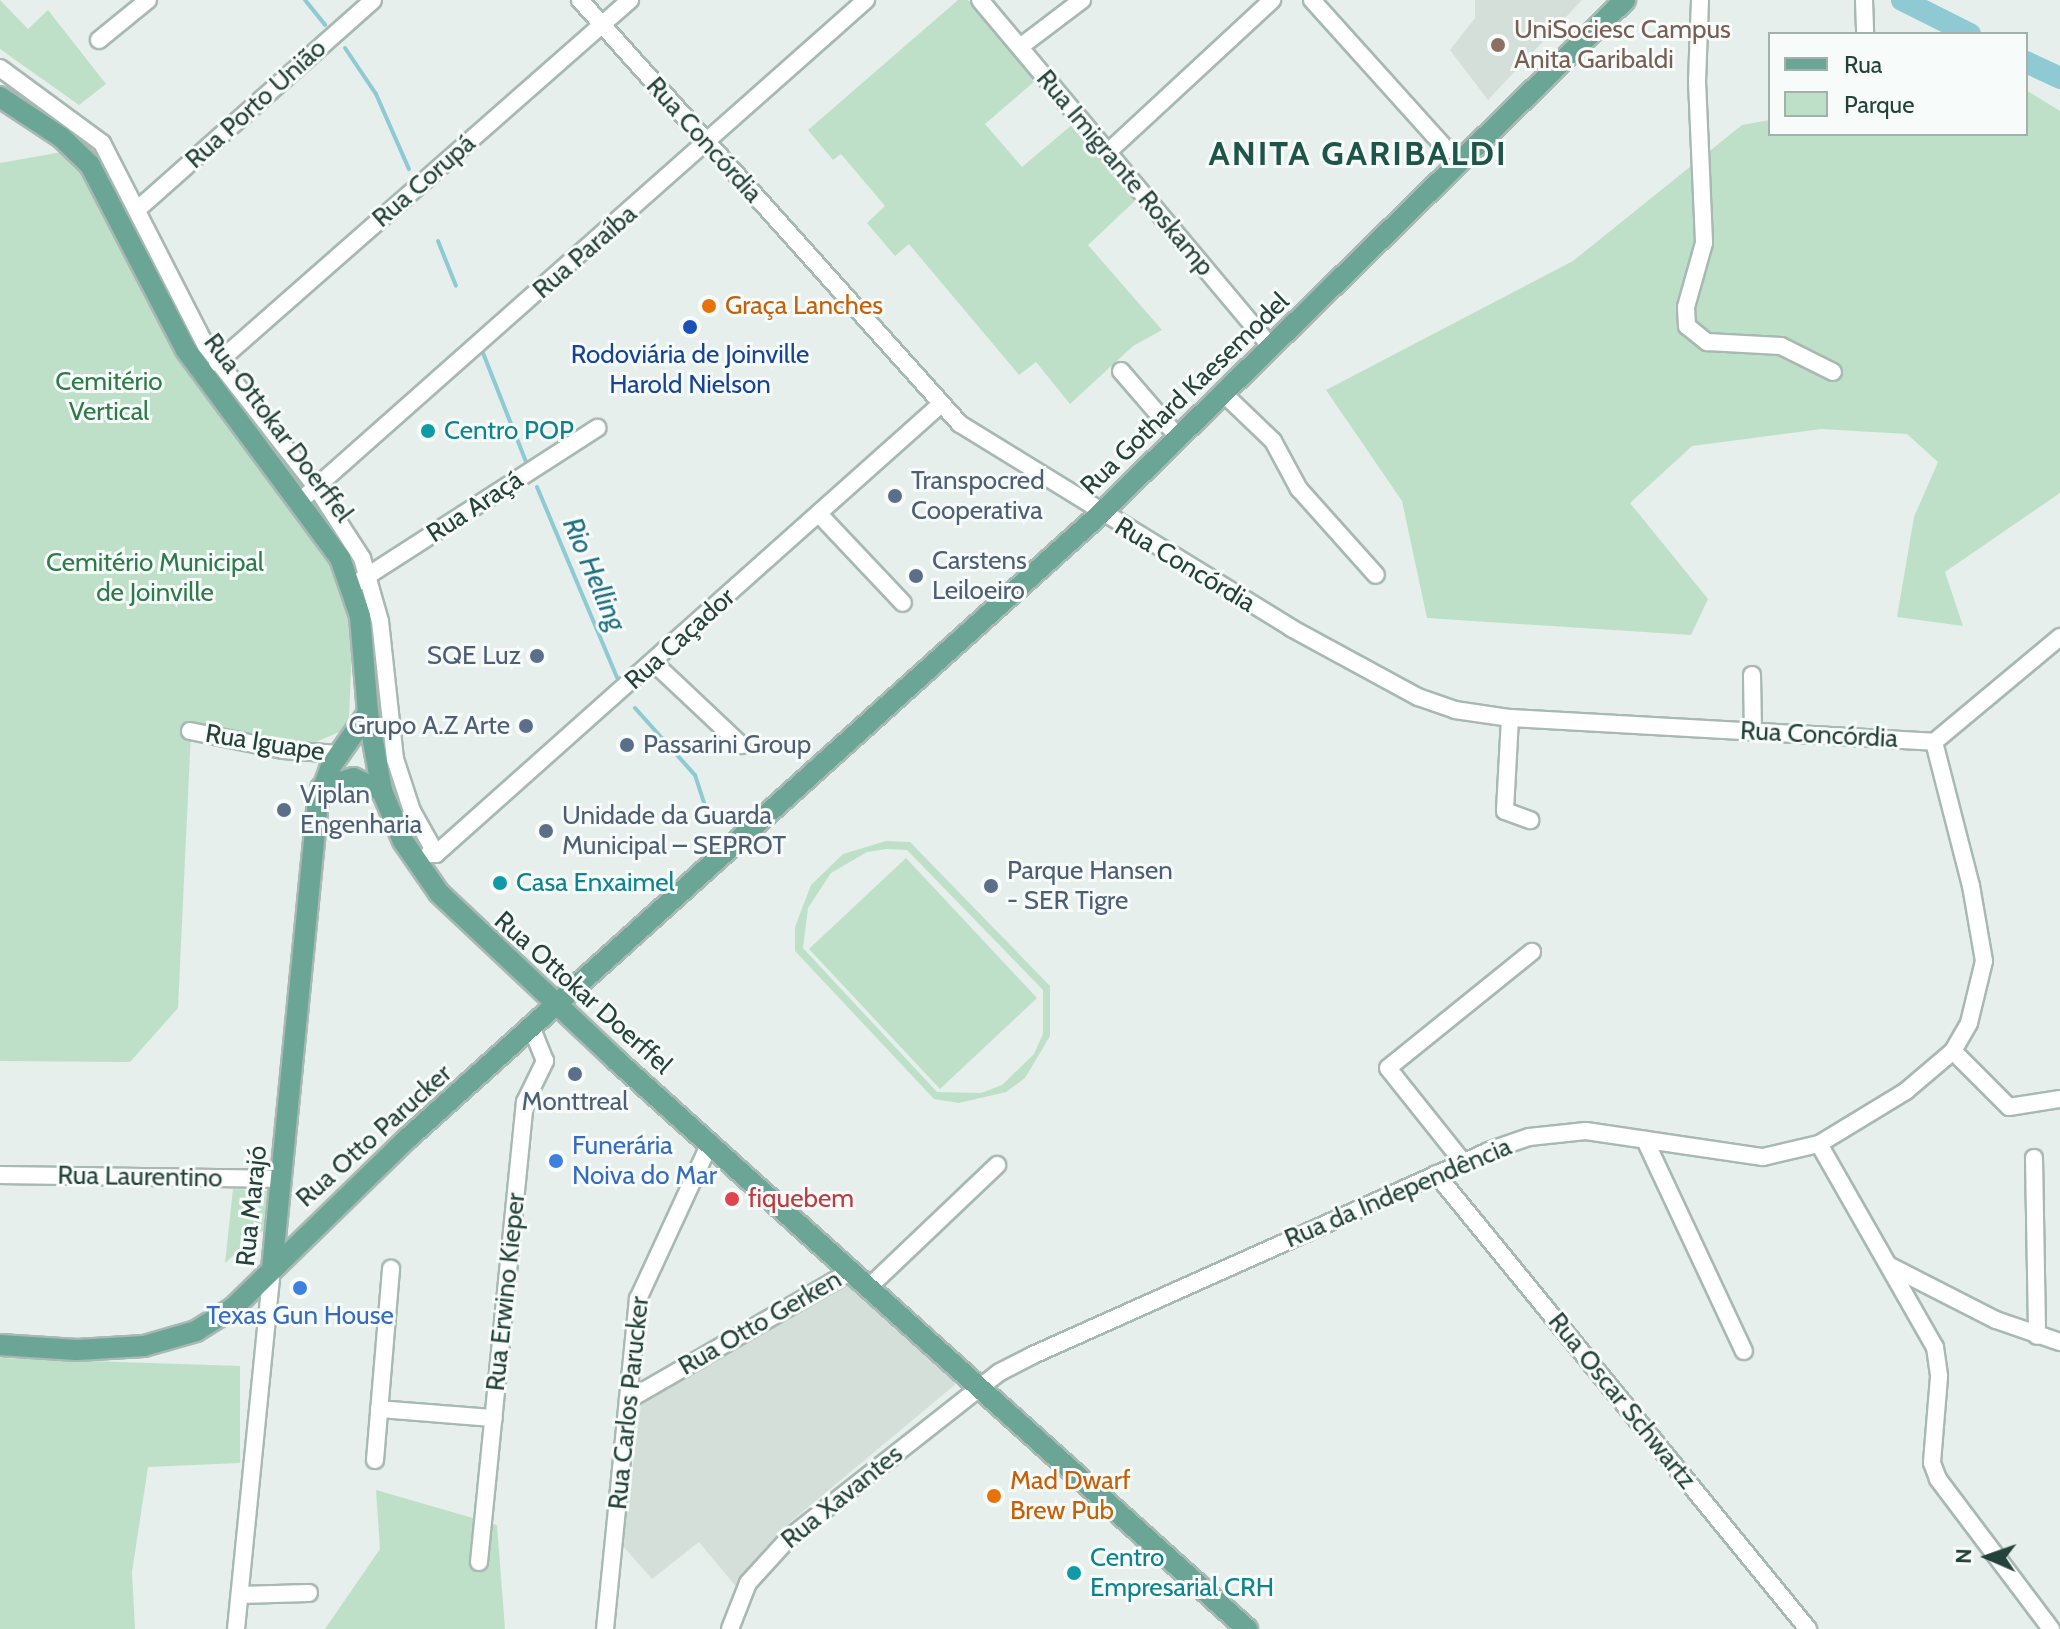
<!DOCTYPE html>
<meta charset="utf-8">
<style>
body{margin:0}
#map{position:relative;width:2060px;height:1629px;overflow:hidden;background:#e6efeb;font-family:Cabin,sans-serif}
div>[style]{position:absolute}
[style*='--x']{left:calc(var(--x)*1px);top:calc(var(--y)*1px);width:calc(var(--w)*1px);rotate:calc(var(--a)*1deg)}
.built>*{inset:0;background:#d4dfda}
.green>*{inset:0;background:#bfe0c8}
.stream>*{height:4px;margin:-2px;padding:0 2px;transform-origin:2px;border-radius:2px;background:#8ec9d4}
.river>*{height:22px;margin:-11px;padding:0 11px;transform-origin:11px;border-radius:11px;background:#8ec9d4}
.roads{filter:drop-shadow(2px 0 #a8b8b2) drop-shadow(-2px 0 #a8b8b2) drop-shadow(0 2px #a8b8b2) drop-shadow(0 -2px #a8b8b2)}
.minor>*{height:16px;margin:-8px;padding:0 8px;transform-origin:8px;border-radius:8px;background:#fff}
.major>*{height:20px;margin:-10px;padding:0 10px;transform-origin:10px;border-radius:10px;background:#6aa596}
.dots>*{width:22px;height:22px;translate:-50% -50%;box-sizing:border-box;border:4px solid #f7fbf9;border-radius:50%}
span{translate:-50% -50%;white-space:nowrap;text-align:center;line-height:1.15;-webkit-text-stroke:6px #f7fbf9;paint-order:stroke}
.education-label{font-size:26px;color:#785e54}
.left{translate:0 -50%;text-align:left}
.street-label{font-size:26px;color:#24423a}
.food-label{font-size:26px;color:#c56008}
.transit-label{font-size:26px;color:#164399}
.park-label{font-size:26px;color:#2d7a4b}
.culture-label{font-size:26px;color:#0d838f}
.service-label{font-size:26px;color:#4e5e75}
.right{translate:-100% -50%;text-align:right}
.shop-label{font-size:26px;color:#366cbe}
.health-label{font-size:26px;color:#be3a42}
.water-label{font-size:28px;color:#1c6f80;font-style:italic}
.district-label{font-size:34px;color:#1f5548;font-weight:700;letter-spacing:2px}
.legend{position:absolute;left:1768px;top:32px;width:260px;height:104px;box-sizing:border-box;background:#f7fbf9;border:2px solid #a3b1ad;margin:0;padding:10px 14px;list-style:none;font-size:24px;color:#24423a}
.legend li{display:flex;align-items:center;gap:16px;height:40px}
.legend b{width:40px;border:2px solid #a3b1ad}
.north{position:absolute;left:1948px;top:1517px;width:80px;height:80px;-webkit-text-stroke:6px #f7fbf9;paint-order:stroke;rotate:272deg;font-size:22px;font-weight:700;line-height:32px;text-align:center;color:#24423a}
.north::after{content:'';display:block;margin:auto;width:28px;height:36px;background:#24423a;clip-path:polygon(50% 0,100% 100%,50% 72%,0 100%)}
</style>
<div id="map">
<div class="built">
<i style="clip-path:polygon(1475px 0,1582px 0,1488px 100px,1450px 50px,1475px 18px)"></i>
<i style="clip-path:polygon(838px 1282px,848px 1283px,957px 1383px,782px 1529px,738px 1589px,699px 1542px,652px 1579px,622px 1545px,641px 1405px)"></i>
</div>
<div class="green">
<i style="clip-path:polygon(0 0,28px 29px,48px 10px,106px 84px,79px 105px,0 49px)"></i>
<i style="clip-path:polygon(958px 0,968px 0,1036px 80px,985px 124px,1022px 167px,1074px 123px,1137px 199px,1088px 245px,1162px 330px,1133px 346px,1070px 404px,1036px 362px,1019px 375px,909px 244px,895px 256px,867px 223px,885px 206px,841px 154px,833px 160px,808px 130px)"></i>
<i style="clip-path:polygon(2026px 90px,2060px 111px,2060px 493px,1945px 572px,1963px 626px,1897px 617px,1914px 517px,1938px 462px,1907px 434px,1821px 429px,1692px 446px,1630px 503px,1708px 599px,1691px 635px,1427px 618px,1402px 501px,1326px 390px,1573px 261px,1742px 125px,1770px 120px,1770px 134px,2026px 134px)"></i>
<i style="clip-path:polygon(62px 152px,85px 177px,311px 526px,332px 566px,353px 626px,349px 717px,344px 730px,316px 742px,314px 752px,191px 732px,178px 1008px,130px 1062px,0 1061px,0 163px)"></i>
<i style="clip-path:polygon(evenodd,886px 841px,910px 842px,1050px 986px,1050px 1036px,1025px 1078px,1006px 1092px,959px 1103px,934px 1099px,795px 951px,795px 927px,811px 885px,843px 854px,886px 841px,887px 849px,907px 850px,1043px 990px,1043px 1034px,1034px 1054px,1002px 1085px,981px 1093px,937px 1092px,803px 948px,808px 908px,831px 873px,867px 852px,887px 849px)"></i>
<i style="clip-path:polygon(906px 858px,1037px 998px,940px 1089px,809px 949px)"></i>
<i style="clip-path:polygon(233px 1189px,270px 1191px,266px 1228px,225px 1263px)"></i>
<i style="clip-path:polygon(0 1358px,240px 1366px,240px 1463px,148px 1467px,132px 1572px,135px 1629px,0 1629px)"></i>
<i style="clip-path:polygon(376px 1490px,497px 1525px,505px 1629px,325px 1629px,380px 1549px)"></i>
</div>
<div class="stream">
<i style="--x:305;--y:0;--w:32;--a:51"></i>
<i style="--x:345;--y:48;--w:55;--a:56"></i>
<i style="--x:376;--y:94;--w:82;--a:66.3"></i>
<i style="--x:438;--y:241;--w:48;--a:68.2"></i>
<i style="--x:483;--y:353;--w:119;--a:68.4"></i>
<i style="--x:537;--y:487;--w:206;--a:67.2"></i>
<i style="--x:635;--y:708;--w:90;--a:48.2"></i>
<i style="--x:695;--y:775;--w:38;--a:72"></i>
</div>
<div class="river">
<i style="--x:1902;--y:0;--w:76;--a:26.6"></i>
<i style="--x:2026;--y:62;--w:38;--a:25"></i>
</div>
<div class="roads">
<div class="minor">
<i style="--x:580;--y:0;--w:569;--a:48.13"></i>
<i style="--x:960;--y:424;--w:389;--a:31.6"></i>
<i style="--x:1291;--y:628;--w:145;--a:28.5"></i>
<i style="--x:1418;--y:697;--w:39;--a:19"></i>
<i style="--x:1455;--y:710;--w:56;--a:8.3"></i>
<i style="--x:1510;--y:718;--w:425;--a:3.2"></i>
<i style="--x:980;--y:0;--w:453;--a:50"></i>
<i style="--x:1312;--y:0;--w:219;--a:48"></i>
<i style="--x:1700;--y:0;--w:81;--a:92.1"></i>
<i style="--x:1697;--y:81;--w:162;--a:87.5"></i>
<i style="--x:1704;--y:243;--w:66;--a:105.7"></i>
<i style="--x:1686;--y:307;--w:19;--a:87"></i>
<i style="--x:1687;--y:326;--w:26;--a:39"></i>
<i style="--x:1707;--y:342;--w:74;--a:3.1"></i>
<i style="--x:1781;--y:346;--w:58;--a:26.6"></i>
<i style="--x:1864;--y:0;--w:34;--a:88"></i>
<i style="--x:99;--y:40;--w:63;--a:-39.2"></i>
<i style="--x:1020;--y:47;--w:78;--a:-37.2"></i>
<i style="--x:0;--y:68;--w:127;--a:36.3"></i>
<i style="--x:102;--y:143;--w:228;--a:62.9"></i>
<i style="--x:206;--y:346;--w:179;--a:52"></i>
<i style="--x:316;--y:487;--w:85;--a:57.1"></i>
<i style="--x:362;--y:558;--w:66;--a:74.1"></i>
<i style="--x:380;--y:621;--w:139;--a:83.8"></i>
<i style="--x:395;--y:759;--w:55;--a:71.9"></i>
<i style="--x:412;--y:811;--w:49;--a:60.8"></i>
<i style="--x:1108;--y:152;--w:224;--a:-42.8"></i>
<i style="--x:138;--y:209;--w:314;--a:-41.6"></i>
<i style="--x:217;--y:363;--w:550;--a:-41.31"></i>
<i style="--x:1121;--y:371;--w:87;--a:49.2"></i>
<i style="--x:1223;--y:393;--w:69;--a:43.8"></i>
<i style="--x:1273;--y:441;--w:55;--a:61.6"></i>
<i style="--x:1299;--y:489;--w:115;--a:48.2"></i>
<i style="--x:307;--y:495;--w:747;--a:-41.53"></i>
<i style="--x:819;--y:514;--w:122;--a:46.7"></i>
<i style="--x:352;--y:586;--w:292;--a:-32.8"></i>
<i style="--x:654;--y:663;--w:120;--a:43.3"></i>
<i style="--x:1752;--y:675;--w:56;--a:89"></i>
<i style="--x:1510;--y:718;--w:93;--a:93.1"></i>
<i style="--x:1505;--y:811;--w:27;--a:20"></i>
<i style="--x:190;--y:731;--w:95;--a:11.5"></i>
<i style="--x:283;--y:750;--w:56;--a:4.1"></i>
<i style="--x:1934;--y:742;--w:164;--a:-39.8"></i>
<i style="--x:429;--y:854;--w:7;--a:0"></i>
<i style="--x:436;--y:854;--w:675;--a:-41.7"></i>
<i style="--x:1953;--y:1051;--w:79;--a:45"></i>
<i style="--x:2009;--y:1107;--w:52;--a:-8.9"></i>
<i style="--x:1645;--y:1140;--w:233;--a:64.9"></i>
<i style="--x:1819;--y:1144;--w:234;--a:60.3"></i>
<i style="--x:1935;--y:1347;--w:30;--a:82"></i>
<i style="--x:1939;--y:1377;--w:86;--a:94.7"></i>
<i style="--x:1932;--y:1463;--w:17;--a:69"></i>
<i style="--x:1938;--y:1479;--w:188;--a:53"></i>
<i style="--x:2034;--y:1158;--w:178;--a:89"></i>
<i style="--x:1463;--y:1162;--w:120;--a:-128.6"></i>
<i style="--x:1388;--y:1068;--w:185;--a:-38.9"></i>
<i style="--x:1436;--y:1174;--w:588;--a:50.73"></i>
<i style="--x:0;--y:1175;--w:281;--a:0.8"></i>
<i style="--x:1890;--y:1266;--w:119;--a:27"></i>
<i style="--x:1996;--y:1320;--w:68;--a:19"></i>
<i style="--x:869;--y:1287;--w:177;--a:-43.6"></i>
<i style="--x:628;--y:1400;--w:258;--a:-30"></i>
<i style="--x:379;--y:1409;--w:115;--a:4.5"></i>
<i style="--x:375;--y:1460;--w:192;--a:-85.2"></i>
<i style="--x:479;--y:1562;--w:462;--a:-84.3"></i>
<i style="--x:525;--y:1102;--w:46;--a:-64"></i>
<i style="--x:545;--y:1061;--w:35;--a:-112"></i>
<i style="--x:240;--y:1595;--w:69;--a:-1.7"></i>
<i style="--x:236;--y:1629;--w:362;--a:-84.3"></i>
<i style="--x:605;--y:1629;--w:332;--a:-84.3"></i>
<i style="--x:638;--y:1299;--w:172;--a:-65.2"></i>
<i style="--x:730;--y:1629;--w:49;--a:-68.6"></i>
<i style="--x:748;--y:1583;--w:62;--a:-47.6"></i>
<i style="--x:790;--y:1537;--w:267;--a:-38.2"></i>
<i style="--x:1000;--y:1372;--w:37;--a:-27"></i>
<i style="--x:1033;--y:1355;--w:499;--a:-24.1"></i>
<i style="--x:1488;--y:1151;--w:43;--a:-18.9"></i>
<i style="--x:1529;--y:1137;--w:57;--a:-6"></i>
<i style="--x:1586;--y:1131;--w:179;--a:8.4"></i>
<i style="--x:1763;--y:1157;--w:57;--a:-13.1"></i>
<i style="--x:1819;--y:1144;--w:102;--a:-31.3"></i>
<i style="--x:1906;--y:1091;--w:62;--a:-40.4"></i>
<i style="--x:1953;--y:1051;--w:32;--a:-60"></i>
<i style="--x:1969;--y:1023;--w:64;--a:-76.4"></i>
<i style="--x:1984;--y:961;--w:76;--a:-99.8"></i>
<i style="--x:1971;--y:886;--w:149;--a:-104.4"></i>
</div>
<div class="major">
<i style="--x:0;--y:97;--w:73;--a:33.3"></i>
<i style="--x:61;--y:137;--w:40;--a:44"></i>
<i style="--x:90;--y:165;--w:208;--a:62.6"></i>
<i style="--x:186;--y:350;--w:259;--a:53.5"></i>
<i style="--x:340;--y:558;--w:61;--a:71"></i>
<i style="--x:360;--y:616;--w:97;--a:85.3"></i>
<i style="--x:368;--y:713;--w:79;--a:79.8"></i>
<i style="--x:382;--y:791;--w:54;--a:67.2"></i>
<i style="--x:403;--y:841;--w:63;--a:55.3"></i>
<i style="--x:439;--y:893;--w:243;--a:43.3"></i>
<i style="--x:616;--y:1060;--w:850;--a:42.04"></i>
<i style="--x:321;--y:788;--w:34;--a:-17"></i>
<i style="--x:353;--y:778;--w:32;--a:24"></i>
<i style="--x:272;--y:1269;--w:469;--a:-84.4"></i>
<i style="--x:318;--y:802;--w:38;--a:-70"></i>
<i style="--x:331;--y:766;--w:65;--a:-55.1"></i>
<i style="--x:0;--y:1345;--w:77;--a:3.7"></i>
<i style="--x:77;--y:1350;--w:67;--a:-3.4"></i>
<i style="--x:144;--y:1346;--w:54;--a:-16.1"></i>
<i style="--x:196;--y:1331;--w:44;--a:-31.9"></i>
<i style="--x:233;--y:1308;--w:244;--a:-44.2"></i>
<i style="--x:408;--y:1138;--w:932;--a:-42.04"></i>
<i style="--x:1100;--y:514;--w:735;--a:-44.39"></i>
</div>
</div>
<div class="dots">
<i style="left:1498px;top:45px;background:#8d6e63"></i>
<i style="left:709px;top:306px;background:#e8710a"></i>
<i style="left:690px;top:327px;background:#1a4fb4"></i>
<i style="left:428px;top:431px;background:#0f9aa8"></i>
<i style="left:895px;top:496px;background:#5c6f8a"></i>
<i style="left:916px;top:576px;background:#5c6f8a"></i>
<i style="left:537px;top:656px;background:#5c6f8a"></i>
<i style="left:526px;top:726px;background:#5c6f8a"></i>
<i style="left:627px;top:745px;background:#5c6f8a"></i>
<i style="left:284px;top:810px;background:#5c6f8a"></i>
<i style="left:546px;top:831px;background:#5c6f8a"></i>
<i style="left:500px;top:883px;background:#0f9aa8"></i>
<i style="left:991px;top:886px;background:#5c6f8a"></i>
<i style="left:575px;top:1074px;background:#5c6f8a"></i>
<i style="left:556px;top:1161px;background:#3f7fe0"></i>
<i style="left:732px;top:1199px;background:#e0444e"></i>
<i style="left:300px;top:1288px;background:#3f7fe0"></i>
<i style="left:994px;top:1496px;background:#e8710a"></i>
<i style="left:1074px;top:1573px;background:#0f9aa8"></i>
</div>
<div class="education-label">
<span class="left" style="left:1514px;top:45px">UniSociesc Campus<br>Anita Garibaldi</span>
</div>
<div class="street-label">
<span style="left:256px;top:104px;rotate:-42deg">Rua Porto União</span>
<span style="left:704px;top:140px;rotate:48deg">Rua Concórdia</span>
<span style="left:1125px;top:173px;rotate:50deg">Rua Imigrante Roskamp</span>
<span style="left:424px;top:181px;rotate:-41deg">Rua Corupá</span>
<span style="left:585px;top:252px;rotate:-41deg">Rua Paraíba</span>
<span style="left:1185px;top:394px;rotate:-44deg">Rua Gothard Kaesemodel</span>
<span style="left:278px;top:428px;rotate:53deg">Rua Ottokar Doerffel</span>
<span style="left:475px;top:507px;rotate:-33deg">Rua Araçá</span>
<span style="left:1185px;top:565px;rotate:31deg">Rua Concórdia</span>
<span style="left:680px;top:639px;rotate:-42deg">Rua Caçador</span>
<span style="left:1819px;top:735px;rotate:3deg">Rua Concórdia</span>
<span style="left:265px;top:743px;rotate:9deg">Rua Iguape</span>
<span style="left:583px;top:993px;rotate:42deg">Rua Ottokar Doerffel</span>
<span style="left:374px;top:1136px;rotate:-42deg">Rua Otto Parucker</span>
<span style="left:140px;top:1177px;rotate:1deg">Rua Laurentino</span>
<span style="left:1398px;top:1193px;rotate:-23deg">Rua da Independência</span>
<span style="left:252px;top:1206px;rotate:-84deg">Rua Marajó</span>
<span style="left:506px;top:1292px;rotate:-84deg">Rua Erwino Kieper</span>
<span style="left:760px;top:1323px;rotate:-30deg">Rua Otto Gerken</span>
<span style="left:1622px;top:1401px;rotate:51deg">Rua Oscar Schwartz</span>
<span style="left:629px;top:1403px;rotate:-84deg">Rua Carlos Parucker</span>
<span style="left:842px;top:1497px;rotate:-39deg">Rua Xavantes</span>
</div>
<div class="food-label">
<span class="left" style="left:725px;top:306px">Graça Lanches</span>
<span class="left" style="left:1010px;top:1496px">Mad Dwarf<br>Brew Pub</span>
</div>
<div class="transit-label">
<span style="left:690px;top:370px">Rodoviária de Joinville<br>Harold Nielson</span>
</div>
<div class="park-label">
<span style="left:109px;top:397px">Cemitério<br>Vertical</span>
<span style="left:155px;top:578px">Cemitério Municipal<br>de Joinville</span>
</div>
<div class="culture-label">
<span class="left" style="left:444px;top:431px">Centro POP</span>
<span class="left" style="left:516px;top:883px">Casa Enxaimel</span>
<span class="left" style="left:1090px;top:1573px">Centro<br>Empresarial CRH</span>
</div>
<div class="service-label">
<span class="left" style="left:911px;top:496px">Transpocred<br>Cooperativa</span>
<span class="left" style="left:932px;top:576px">Carstens<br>Leiloeiro</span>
<span class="right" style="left:521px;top:656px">SQE Luz</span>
<span class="right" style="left:510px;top:726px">Grupo A.Z Arte</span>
<span class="left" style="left:643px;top:745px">Passarini Group</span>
<span class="left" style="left:300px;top:810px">Viplan<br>Engenharia</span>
<span class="left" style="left:562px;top:831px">Unidade da Guarda<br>Municipal – SEPROT</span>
<span class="left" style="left:1007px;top:886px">Parque Hansen<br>- SER Tigre</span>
<span style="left:575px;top:1102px">Monttreal</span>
</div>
<div class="shop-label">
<span class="left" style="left:572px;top:1161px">Funerária<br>Noiva do Mar</span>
<span style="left:300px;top:1316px">Texas Gun House</span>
</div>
<div class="health-label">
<span class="left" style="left:748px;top:1199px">fiquebem</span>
</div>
<div class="water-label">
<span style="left:595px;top:574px;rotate:67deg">Rio Helling</span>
</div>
<div class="district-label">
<span style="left:1358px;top:154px">ANITA GARIBALDI</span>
</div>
<ul class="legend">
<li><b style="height:10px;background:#6aa596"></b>Rua</li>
<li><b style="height:22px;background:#bfe0c8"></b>Parque</li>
</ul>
<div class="north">N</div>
</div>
